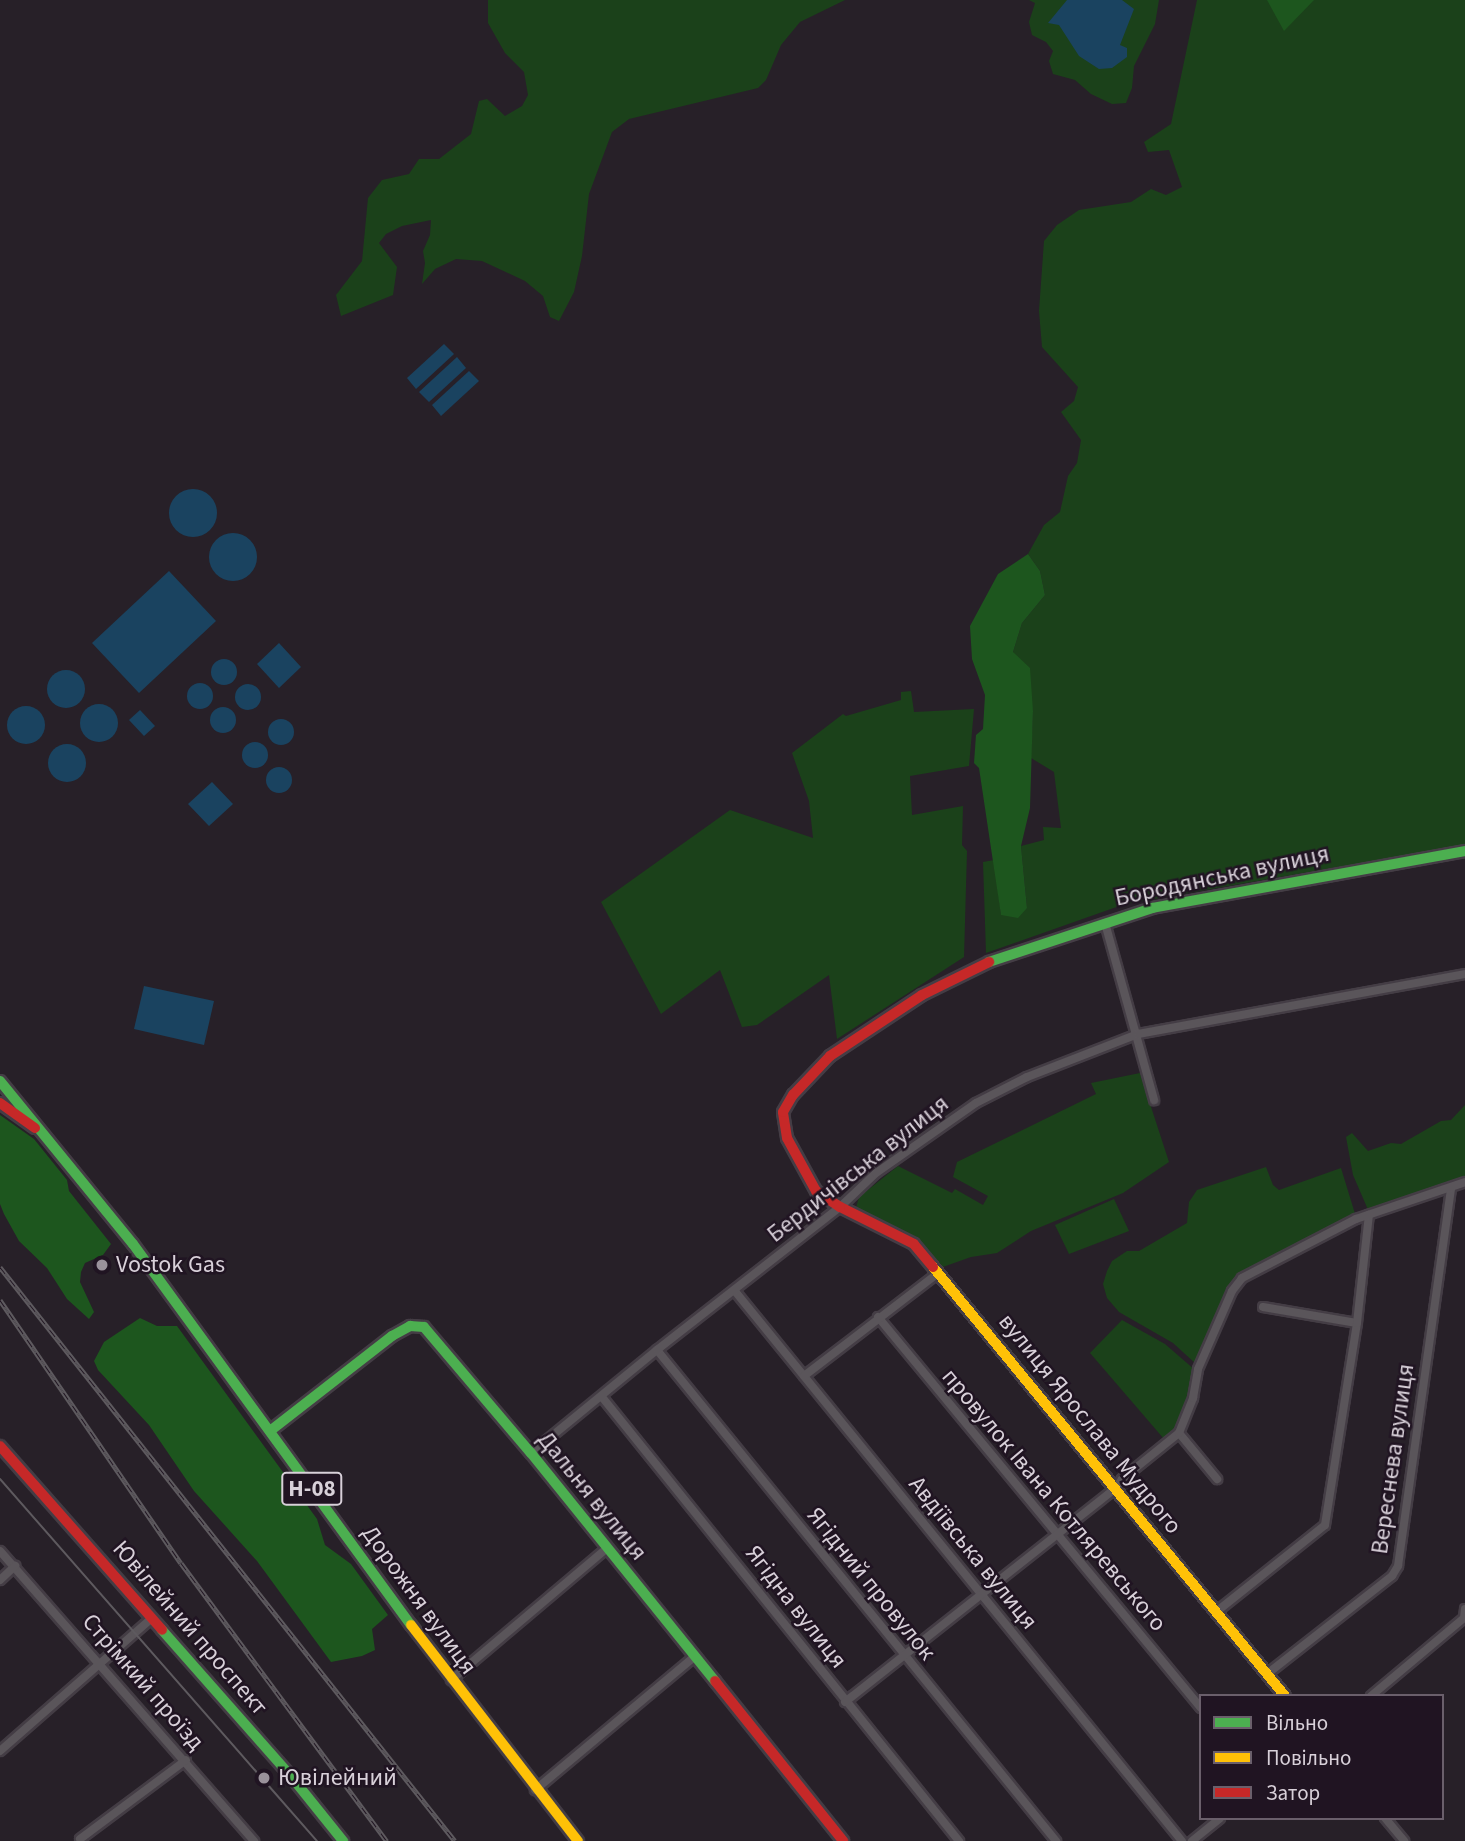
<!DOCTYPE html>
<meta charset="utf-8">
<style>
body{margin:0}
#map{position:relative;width:1465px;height:1841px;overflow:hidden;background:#272028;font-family:"Source Sans 3",sans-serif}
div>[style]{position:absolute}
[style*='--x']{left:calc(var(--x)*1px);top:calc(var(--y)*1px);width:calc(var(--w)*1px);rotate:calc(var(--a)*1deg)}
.green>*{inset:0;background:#1b411a}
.forest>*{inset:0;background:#1d561e}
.water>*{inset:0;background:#1a4360}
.round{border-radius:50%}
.roads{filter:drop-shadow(2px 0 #443d45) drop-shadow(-2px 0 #443d45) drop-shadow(0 2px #443d45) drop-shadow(0 -2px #443d45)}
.street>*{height:8px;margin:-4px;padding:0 4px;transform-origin:4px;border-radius:4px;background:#5a555a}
.fast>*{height:10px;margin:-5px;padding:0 5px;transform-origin:5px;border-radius:5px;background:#4caf50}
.slow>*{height:10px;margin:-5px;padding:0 5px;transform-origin:5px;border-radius:5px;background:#ffc107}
.jam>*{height:10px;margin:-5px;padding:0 5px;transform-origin:5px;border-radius:5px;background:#c62828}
.tram>*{height:2px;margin:-1px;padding:0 1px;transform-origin:1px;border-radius:1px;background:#5e5a5f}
.rail>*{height:5px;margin-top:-2.5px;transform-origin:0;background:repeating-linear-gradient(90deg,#201422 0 8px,#5e5a5f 0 16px);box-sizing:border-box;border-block:2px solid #5e5a5f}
.dots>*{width:19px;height:19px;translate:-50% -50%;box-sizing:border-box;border:4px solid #201422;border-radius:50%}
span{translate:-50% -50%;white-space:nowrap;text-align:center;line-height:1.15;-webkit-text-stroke:5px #201422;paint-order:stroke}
.shield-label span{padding:2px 5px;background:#201422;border:2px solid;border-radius:5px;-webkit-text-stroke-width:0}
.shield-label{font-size:23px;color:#d8d0d9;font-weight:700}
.street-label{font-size:24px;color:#d8d0d9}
.poi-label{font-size:24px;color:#d8d0d9}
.left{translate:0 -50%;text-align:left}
.legend{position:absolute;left:1199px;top:1694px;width:245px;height:126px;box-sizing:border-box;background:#201422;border:2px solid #6a5f6b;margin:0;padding:9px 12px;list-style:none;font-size:21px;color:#d8d0d9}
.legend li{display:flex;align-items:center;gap:14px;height:35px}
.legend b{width:35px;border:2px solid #6a5f6b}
</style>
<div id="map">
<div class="green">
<i style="clip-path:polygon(488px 0,845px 0,800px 22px,781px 45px,766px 80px,758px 88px,629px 119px,612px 132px,589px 194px,582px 256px,574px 292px,559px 321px,550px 317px,543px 296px,525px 281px,482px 261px,456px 259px,435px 269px,422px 284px,425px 263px,423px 251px,430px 235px,431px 220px,402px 226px,386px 234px,379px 243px,397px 267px,393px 295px,341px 316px,336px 295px,362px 261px,368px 198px,382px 180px,409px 174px,419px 159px,439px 159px,471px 134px,479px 101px,487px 99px,505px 116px,522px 106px,528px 95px,524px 72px,505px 53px,488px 23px)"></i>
<i style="clip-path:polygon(1029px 0,1159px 0,1155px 24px,1134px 66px,1132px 88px,1126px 103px,1112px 104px,1091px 94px,1075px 80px,1053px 74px,1049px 61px,1053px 51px,1046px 42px,1032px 35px,1029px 22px,1035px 3px)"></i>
<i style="clip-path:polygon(1197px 0,1465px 0,1465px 845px,1125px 904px,986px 953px,983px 862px,994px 860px,1001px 914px,1027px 908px,1021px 846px,1044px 840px,1043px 827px,1061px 828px,1054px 772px,1031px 758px,1033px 711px,1013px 652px,1022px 623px,1045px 595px,1040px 571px,1028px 554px,1044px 525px,1060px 512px,1068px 476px,1077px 463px,1081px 440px,1061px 412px,1074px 401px,1078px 387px,1042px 347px,1039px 311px,1044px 241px,1057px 225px,1079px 210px,1131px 202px,1151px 189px,1166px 195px,1182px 187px,1169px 150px,1148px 152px,1144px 142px,1171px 124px)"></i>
<i style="clip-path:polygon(911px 691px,914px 712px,974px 709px,969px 766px,910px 776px,912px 815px,963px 806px,962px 845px,967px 851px,964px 957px,837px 1039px,829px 975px,757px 1025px,742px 1027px,720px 970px,661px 1014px,601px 902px,730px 810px,813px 838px,809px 801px,792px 753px,843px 714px,846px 716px,901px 700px,901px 692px)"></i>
<i style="clip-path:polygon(1140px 1073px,1169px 1162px,1123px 1193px,1031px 1231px,997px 1253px,971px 1257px,940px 1268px,856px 1208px,859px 1197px,898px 1166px,952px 1193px,955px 1189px,983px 1205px,988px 1196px,953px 1177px,957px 1162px,1096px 1094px,1091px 1083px)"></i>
<i style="clip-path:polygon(1465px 1105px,1465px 1179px,1369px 1212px,1353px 1175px,1346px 1137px,1352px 1133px,1368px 1151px,1391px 1143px,1401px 1144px,1441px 1121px,1451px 1120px)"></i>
<i style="clip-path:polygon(1266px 1167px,1273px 1185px,1279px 1190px,1341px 1168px,1356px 1217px,1241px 1276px,1196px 1364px,1173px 1343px,1119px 1312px,1107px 1298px,1103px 1284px,1107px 1271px,1112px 1261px,1127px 1251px,1139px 1251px,1187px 1223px,1189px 1202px,1197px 1190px)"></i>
<i style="clip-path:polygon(1114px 1199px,1129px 1231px,1069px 1254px,1055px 1225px)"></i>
<i style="clip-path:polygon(1122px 1320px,1165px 1344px,1195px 1370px,1191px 1396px,1177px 1429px,1164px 1439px,1090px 1353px)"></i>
</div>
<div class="forest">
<i style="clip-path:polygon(1267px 0,1314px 0,1284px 31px)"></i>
<i style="clip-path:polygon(1028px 554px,1040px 571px,1045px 595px,1022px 623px,1013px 652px,1030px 668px,1033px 711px,1030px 808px,1021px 846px,1027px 908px,1018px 918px,1001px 915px,979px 768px,974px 763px,976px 735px,983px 729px,985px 695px,972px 659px,970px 626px,998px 574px)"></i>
<i style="clip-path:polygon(0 1115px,34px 1139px,67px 1180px,69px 1191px,111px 1244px,103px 1255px,85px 1263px,81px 1272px,80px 1282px,94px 1312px,89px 1319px,67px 1299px,47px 1268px,19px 1241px,4px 1214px,0 1204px)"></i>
<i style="clip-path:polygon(140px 1318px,157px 1326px,177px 1326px,317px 1519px,325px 1545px,351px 1564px,388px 1615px,372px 1629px,375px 1650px,362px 1656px,331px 1662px,257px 1561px,194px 1491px,149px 1425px,98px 1370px,94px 1361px,104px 1342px)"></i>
</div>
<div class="water">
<i style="clip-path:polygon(1067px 0,1122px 0,1134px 9px,1120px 45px,1127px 48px,1127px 57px,1112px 68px,1099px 69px,1079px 56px,1059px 25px,1048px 23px)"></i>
<i style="clip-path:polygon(444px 344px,454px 354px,416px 389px,407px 378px)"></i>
<i style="clip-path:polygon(457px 357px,466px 368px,429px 402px,419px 392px)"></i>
<i style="clip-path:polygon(469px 371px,479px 381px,441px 416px,432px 405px)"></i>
<i class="round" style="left:169px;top:489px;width:48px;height:48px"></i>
<i class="round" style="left:209px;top:533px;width:48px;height:48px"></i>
<i style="clip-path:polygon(169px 571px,216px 621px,139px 693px,92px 643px)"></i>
<i style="clip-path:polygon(279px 643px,301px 667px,279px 688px,257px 664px)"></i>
<i class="round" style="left:211px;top:659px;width:26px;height:26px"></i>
<i class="round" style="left:47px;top:670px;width:38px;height:38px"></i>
<i class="round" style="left:187px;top:683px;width:26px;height:26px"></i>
<i class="round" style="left:235px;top:684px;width:26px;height:26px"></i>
<i class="round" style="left:80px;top:704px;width:38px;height:38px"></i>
<i class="round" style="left:7px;top:706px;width:38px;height:38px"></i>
<i class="round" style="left:210px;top:707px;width:26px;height:26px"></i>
<i style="clip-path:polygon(140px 710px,155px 726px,144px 736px,129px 720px)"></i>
<i class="round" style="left:268px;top:719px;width:26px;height:26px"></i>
<i class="round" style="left:242px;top:742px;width:26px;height:26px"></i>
<i class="round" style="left:48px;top:744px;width:38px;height:38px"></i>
<i class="round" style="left:266px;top:767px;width:26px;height:26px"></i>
<i style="clip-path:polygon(212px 782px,233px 804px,209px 826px,188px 804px)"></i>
<i style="clip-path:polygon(144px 986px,214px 1001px,204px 1045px,134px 1029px)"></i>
</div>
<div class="roads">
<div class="street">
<i style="--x:1105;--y:923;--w:184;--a:74.5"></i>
<i style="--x:734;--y:1290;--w:710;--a:50.89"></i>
<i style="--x:1263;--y:1307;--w:95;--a:9.7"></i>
<i style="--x:878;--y:1317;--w:507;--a:50.44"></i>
<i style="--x:657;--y:1350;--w:633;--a:50.9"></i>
<i style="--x:804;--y:1376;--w:169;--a:-37.5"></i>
<i style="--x:602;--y:1397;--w:570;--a:51.2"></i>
<i style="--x:1179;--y:1433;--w:60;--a:50.4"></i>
<i style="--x:531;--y:1453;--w:163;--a:-39.3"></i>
<i style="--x:657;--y:1350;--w:232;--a:-38"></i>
<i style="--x:840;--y:1207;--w:50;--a:-43.4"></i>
<i style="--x:876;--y:1173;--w:122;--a:-35"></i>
<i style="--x:976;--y:1103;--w:57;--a:-27"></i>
<i style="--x:1027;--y:1077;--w:119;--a:-21.2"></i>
<i style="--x:1138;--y:1034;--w:332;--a:-10.4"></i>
<i style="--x:0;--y:1551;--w:386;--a:48.8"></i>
<i style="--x:0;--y:1580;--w:21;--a:-43"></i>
<i style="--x:1216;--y:1612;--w:139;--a:-38.6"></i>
<i style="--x:1325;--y:1525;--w:205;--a:-81"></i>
<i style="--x:1357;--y:1323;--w:109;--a:-83.7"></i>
<i style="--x:1267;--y:1674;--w:159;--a:-38.1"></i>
<i style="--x:1392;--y:1576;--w:12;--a:-59"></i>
<i style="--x:1398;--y:1566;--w:382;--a:-82"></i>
<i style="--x:451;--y:1680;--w:204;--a:-40.2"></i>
<i style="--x:1371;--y:1696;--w:121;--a:-40"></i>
<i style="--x:1464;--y:1618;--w:9;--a:-84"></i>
<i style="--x:845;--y:1702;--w:345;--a:-38.3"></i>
<i style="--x:1116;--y:1488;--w:11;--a:-56"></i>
<i style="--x:1122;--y:1479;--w:73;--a:-38.9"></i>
<i style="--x:1179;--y:1433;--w:38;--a:-68"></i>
<i style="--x:1193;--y:1398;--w:29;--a:-80"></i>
<i style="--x:1198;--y:1369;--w:85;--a:-66.4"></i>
<i style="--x:1232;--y:1291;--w:16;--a:-52"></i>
<i style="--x:1242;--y:1278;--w:128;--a:-27.4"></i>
<i style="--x:1356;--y:1219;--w:115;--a:-18.7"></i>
<i style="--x:0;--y:1751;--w:202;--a:-41.2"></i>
<i style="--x:535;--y:1790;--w:209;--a:-39.9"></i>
<i style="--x:1385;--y:1818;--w:30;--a:50"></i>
<i style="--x:80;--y:1839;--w:132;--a:-36.7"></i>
<i style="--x:1192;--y:1841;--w:36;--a:-39"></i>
</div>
<div class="fast">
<i style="--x:989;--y:962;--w:172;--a:-18.3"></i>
<i style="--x:1152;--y:908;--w:318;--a:-10.3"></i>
<i style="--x:0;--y:1081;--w:210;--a:50.8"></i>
<i style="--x:133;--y:1244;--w:472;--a:53.9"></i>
<i style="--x:270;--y:1431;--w:155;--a:-37.9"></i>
<i style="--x:392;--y:1336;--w:21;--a:-29"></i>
<i style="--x:410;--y:1326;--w:14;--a:4"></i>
<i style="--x:424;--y:1327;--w:165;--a:49.7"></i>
<i style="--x:531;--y:1453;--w:293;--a:51.1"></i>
<i style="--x:162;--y:1630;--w:193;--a:48.6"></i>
<i style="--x:290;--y:1775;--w:85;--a:51.2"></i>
</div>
<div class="slow">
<i style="--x:933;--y:1267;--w:555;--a:50.63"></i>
<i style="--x:411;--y:1625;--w:273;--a:52.3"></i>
</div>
<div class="jam">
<i style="--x:0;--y:1103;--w:43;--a:35.5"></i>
<i style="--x:933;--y:1267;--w:30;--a:-130"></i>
<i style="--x:914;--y:1244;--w:83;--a:-153.4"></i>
<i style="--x:840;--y:1207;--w:29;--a:-146"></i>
<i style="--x:816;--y:1191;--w:60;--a:-118.7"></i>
<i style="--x:787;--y:1138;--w:26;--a:-99"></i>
<i style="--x:783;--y:1112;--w:20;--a:-60"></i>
<i style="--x:793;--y:1095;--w:54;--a:-46.5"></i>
<i style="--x:830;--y:1056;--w:110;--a:-33.5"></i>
<i style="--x:922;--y:995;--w:75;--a:-26.2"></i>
<i style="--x:0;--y:1446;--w:245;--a:48.6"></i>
<i style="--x:715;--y:1681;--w:205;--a:51.3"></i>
</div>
</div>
<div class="tram">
<i style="--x:0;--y:1479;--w:481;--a:48.8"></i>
</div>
<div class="rail">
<i style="--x:0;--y:1267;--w:732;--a:51.6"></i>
<i style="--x:0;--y:1300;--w:319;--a:55.5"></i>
<i style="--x:181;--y:1563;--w:346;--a:53.5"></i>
</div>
<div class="dots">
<i style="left:102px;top:1265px;background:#9a929b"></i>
<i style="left:264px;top:1778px;background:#9a929b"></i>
</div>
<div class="shield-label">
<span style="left:312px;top:1489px">Н-08</span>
</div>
<div class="street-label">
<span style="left:1222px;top:876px;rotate:-12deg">Бородянська вулиця</span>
<span style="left:858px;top:1169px;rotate:-38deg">Бердичівська вулиця</span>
<span style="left:1090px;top:1424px;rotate:51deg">вулиця Ярослава Мудрого</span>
<span style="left:1393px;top:1459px;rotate:-82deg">Вереснева вулиця</span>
<span style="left:592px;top:1496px;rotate:51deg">Дальня вулиця</span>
<span style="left:1054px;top:1500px;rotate:50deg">провулок Івана Котляревського</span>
<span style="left:973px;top:1553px;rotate:51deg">Авдіївська вулиця</span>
<span style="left:871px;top:1584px;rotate:51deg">Ягідний провулок</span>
<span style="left:419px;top:1600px;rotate:54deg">Дорожня вулиця</span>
<span style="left:796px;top:1607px;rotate:52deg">Ягідна вулиця</span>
<span style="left:190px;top:1628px;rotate:49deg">Ювілейний проспект</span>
<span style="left:143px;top:1682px;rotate:49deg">Стрімкий проїзд</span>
</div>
<div class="poi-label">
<span class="left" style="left:116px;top:1265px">Vostok Gas</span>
<span class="left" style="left:278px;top:1778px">Ювілейний</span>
</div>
<ul class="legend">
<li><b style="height:9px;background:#4caf50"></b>Вільно</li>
<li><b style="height:9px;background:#ffc107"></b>Повільно</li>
<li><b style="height:9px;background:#c62828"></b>Затор</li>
</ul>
</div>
